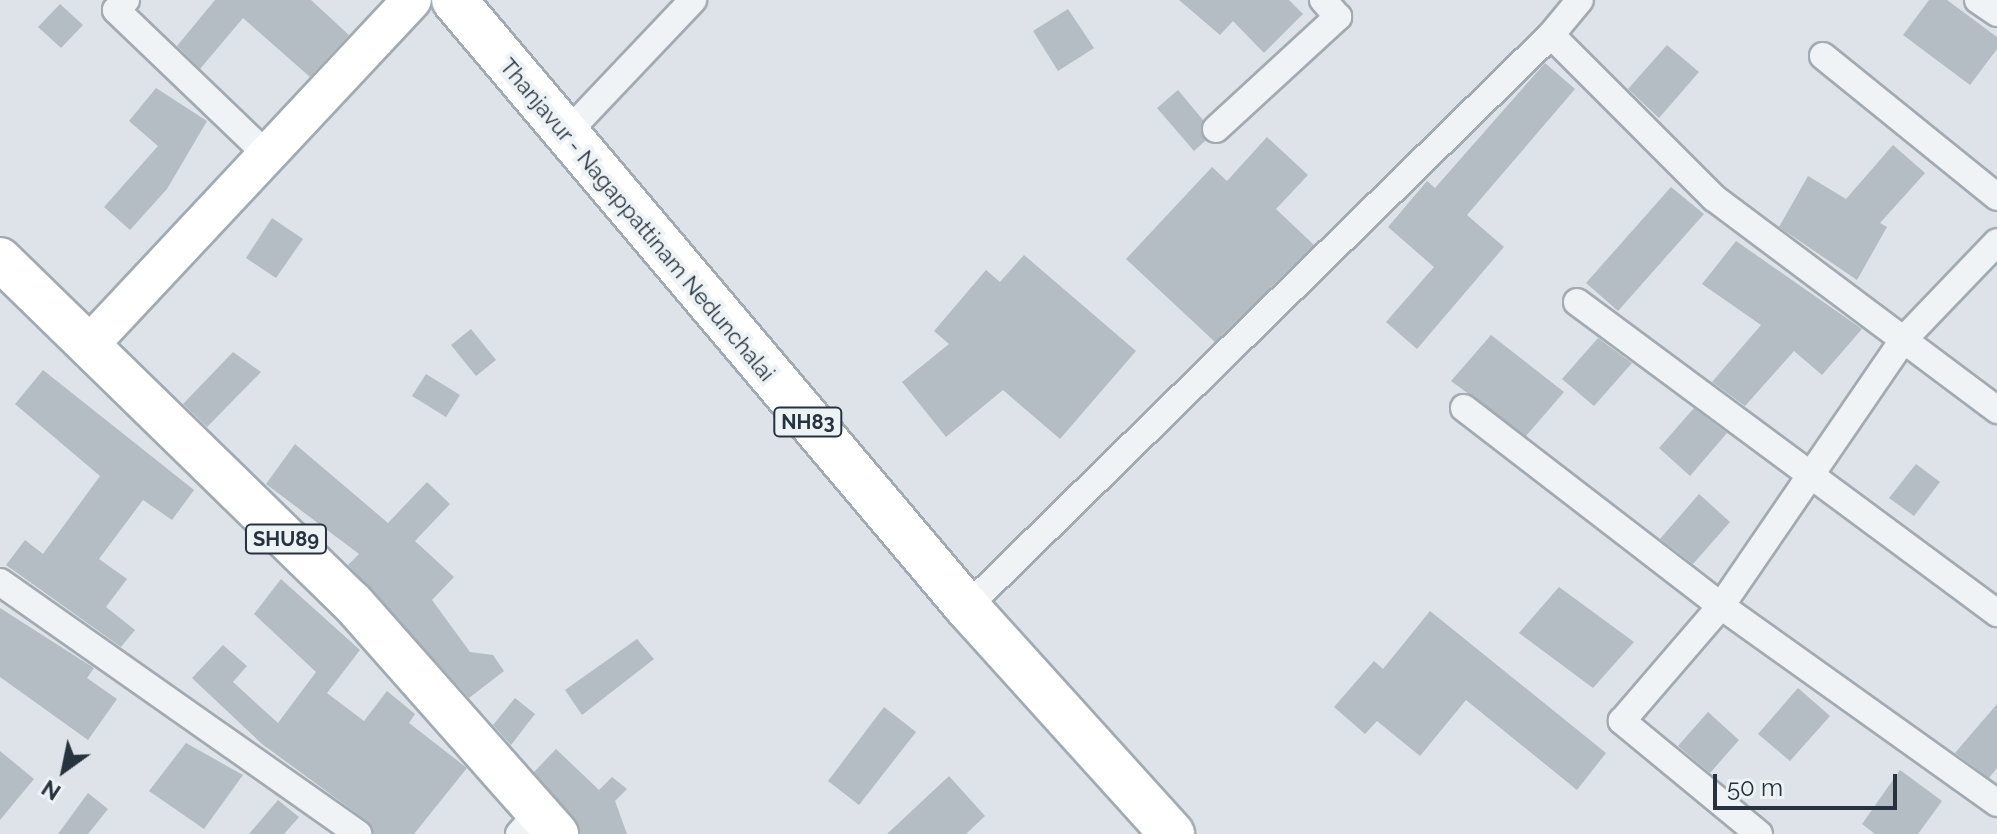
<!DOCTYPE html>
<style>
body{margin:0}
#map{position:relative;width:1997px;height:834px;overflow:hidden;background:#dde3e8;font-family:Raleway,sans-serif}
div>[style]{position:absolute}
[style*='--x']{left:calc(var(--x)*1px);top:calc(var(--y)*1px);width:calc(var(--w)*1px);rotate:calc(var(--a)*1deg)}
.building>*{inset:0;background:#b4bdc4}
.roads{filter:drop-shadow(2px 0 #a2abb2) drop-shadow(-2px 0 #a2abb2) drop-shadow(0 2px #a2abb2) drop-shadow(0 -2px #a2abb2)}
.minor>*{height:26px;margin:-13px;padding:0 13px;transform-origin:13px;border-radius:13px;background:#f0f3f6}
.secondary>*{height:38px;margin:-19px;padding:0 19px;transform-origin:19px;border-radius:19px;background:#fff}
.primary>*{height:42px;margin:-21px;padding:0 21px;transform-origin:21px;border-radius:21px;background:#fff}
.trunk>*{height:44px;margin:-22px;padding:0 22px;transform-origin:22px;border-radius:22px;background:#fff}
span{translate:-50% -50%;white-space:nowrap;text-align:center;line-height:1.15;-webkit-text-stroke:8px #edf2f5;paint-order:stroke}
.shield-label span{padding:2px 6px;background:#edf2f5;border:2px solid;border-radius:6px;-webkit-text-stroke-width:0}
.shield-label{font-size:20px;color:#26333f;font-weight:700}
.street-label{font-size:22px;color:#26333f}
.north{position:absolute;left:24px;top:730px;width:80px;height:80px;-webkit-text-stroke:6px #edf2f5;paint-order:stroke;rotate:213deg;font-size:22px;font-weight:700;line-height:32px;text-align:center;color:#26333f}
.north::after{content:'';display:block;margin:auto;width:28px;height:36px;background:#26333f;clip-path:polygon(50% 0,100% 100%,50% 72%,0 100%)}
.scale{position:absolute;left:1713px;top:774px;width:184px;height:36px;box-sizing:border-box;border:4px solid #26333f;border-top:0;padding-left:10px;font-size:24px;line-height:28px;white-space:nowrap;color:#26333f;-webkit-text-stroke:6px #edf2f5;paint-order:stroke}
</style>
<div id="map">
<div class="building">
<i style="clip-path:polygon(215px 0,311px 0,349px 35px,310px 77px,243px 18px,200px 69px,177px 46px)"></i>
<i style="clip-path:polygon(1179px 0,1289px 0,1303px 14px,1264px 53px,1233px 21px,1220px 35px)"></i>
<i style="clip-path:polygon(1929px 0,1947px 0,1997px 37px,1997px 49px,1970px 85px,1903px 35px)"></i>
<i style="clip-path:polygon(60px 4px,83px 25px,61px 48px,38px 27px)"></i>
<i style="clip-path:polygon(1068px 9px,1094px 48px,1058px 71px,1033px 31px)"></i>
<i style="clip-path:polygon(1667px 45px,1699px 72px,1659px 118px,1628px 89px)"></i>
<i style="clip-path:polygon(1545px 63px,1575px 89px,1467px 215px,1504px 247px,1417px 349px,1386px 322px,1434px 267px,1388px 227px,1427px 181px,1435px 188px)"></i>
<i style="clip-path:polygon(156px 88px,207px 121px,167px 189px,130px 230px,104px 207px,158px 146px,129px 121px)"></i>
<i style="clip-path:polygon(1178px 90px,1203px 120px,1205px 141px,1194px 151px,1157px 108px)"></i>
<i style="clip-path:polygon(1267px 137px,1308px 175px,1276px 209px,1314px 245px,1215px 342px,1126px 259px,1212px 167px,1227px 181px)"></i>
<i style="clip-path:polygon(1893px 145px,1925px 173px,1880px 223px,1887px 227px,1857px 280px,1779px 227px,1808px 176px,1846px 199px)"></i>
<i style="clip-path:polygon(1671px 187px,1704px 214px,1618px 311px,1586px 283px)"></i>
<i style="clip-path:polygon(272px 218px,303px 239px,276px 278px,246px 258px)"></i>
<i style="clip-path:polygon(1736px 241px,1862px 329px,1822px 375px,1794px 351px,1745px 406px,1712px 382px,1761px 325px,1702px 284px)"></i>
<i style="clip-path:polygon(1024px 255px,1136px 351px,1060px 439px,1003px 390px,946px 437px,902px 382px,949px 344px,934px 331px,986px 270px,1000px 282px)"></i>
<i style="clip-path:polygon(471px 329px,496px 360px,476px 376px,451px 345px)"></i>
<i style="clip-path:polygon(1491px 335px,1564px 392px,1526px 436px,1451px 381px)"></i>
<i style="clip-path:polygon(1598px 338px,1632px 363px,1594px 406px,1562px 379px)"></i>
<i style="clip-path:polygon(233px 352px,261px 372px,207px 427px,183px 404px)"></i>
<i style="clip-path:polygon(43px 370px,194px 490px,172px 520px,143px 500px,99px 559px,127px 579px,106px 607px,135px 630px,121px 647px,6px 565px,25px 540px,43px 554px,100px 476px,15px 404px)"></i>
<i style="clip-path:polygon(426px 374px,460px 395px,446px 417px,412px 396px)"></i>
<i style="clip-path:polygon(1694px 408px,1727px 433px,1690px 476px,1659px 448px)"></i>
<i style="clip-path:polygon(295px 444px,388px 523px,427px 482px,450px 504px,415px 541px,454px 577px,432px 600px,470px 652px,493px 655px,504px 671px,469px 698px,348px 565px,359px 554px,266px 484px)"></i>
<i style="clip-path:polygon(1916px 464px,1940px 482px,1914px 516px,1889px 498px)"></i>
<i style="clip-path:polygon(1699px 494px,1730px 522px,1693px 564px,1660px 539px)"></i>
<i style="clip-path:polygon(281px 579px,360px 650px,327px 693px,364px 721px,387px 691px,415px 714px,409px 723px,467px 768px,414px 834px,374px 834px,367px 821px,262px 744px,192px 678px,223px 645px,247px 666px,233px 682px,278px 723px,316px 672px,254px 614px)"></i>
<i style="clip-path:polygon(1559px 587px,1634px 642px,1593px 688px,1519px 633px)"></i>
<i style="clip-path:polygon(0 608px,94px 668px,87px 678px,117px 699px,88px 740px,0 677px)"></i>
<i style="clip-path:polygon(1430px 611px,1606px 753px,1577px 790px,1466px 700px,1420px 756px,1377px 721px,1365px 734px,1334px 707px,1374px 661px,1383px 669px)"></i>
<i style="clip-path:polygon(637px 639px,654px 659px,582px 715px,565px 690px)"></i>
<i style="clip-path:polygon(1798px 688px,1830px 716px,1790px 761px,1758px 734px)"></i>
<i style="clip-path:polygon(515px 698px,535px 714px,511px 745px,493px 725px)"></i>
<i style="clip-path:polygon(1997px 704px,1997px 768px,1989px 778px,1955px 753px)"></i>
<i style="clip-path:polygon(884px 707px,916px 732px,859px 805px,828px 781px)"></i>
<i style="clip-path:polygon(1708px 712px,1739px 740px,1710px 773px,1678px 746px)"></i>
<i style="clip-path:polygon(186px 743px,243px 775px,204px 829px,149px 791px)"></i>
<i style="clip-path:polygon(556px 749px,599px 790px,612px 777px,627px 789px,615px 801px,627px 834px,580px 834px,534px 772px)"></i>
<i style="clip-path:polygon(0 751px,34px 779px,0 820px)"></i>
<i style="clip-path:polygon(1900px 770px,1942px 801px,1918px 834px,1875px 834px,1862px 824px)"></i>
<i style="clip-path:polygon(949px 776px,985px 816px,966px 834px,887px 834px)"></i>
<i style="clip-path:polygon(88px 793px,108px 809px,88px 834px,58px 834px)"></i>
<i style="clip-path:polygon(278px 800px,299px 817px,284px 834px,249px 834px)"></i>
</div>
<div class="roads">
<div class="minor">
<i style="--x:126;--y:0;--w:14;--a:135"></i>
<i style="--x:116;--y:10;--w:209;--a:43.8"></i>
<i style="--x:1978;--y:0;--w:23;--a:34"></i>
<i style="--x:1551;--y:35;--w:45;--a:-50.4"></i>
<i style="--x:1823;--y:56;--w:224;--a:39"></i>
<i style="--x:1216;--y:129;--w:166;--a:-42.6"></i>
<i style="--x:1338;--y:17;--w:23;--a:-131"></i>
<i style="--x:563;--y:137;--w:189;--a:-46.5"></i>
<i style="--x:1577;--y:302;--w:523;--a:36.52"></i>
<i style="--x:1464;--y:408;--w:324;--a:37.6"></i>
<i style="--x:1721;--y:606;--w:339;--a:35.5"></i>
<i style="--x:0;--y:582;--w:438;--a:35.1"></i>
<i style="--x:967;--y:607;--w:817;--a:-44.41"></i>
<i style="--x:1551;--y:35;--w:231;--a:45"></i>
<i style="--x:1714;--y:198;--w:354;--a:36.8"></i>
<i style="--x:519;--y:834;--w:30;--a:-48"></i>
<i style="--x:1759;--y:834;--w:178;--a:-140.5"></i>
<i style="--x:1622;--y:721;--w:152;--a:-49.3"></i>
<i style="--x:1721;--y:606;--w:324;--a:-55.6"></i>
<i style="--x:1904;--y:339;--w:134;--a:-46.2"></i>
</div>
<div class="secondary">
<i style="--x:88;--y:346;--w:474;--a:-46.9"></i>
</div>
<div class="primary">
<i style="--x:0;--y:259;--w:490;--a:44.3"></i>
<i style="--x:351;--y:601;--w:311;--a:48.5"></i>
</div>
<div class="trunk">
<i style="--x:454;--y:0;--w:795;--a:49.8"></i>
<i style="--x:967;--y:607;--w:306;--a:47.9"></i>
</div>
</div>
<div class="shield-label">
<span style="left:808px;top:422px">NH83</span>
<span style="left:286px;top:539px">SHU89</span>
</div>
<div class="street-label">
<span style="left:637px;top:220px;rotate:50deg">Thanjavur - Nagappattinam Nedunchalai</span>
</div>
<div class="north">N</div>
<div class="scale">50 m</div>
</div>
